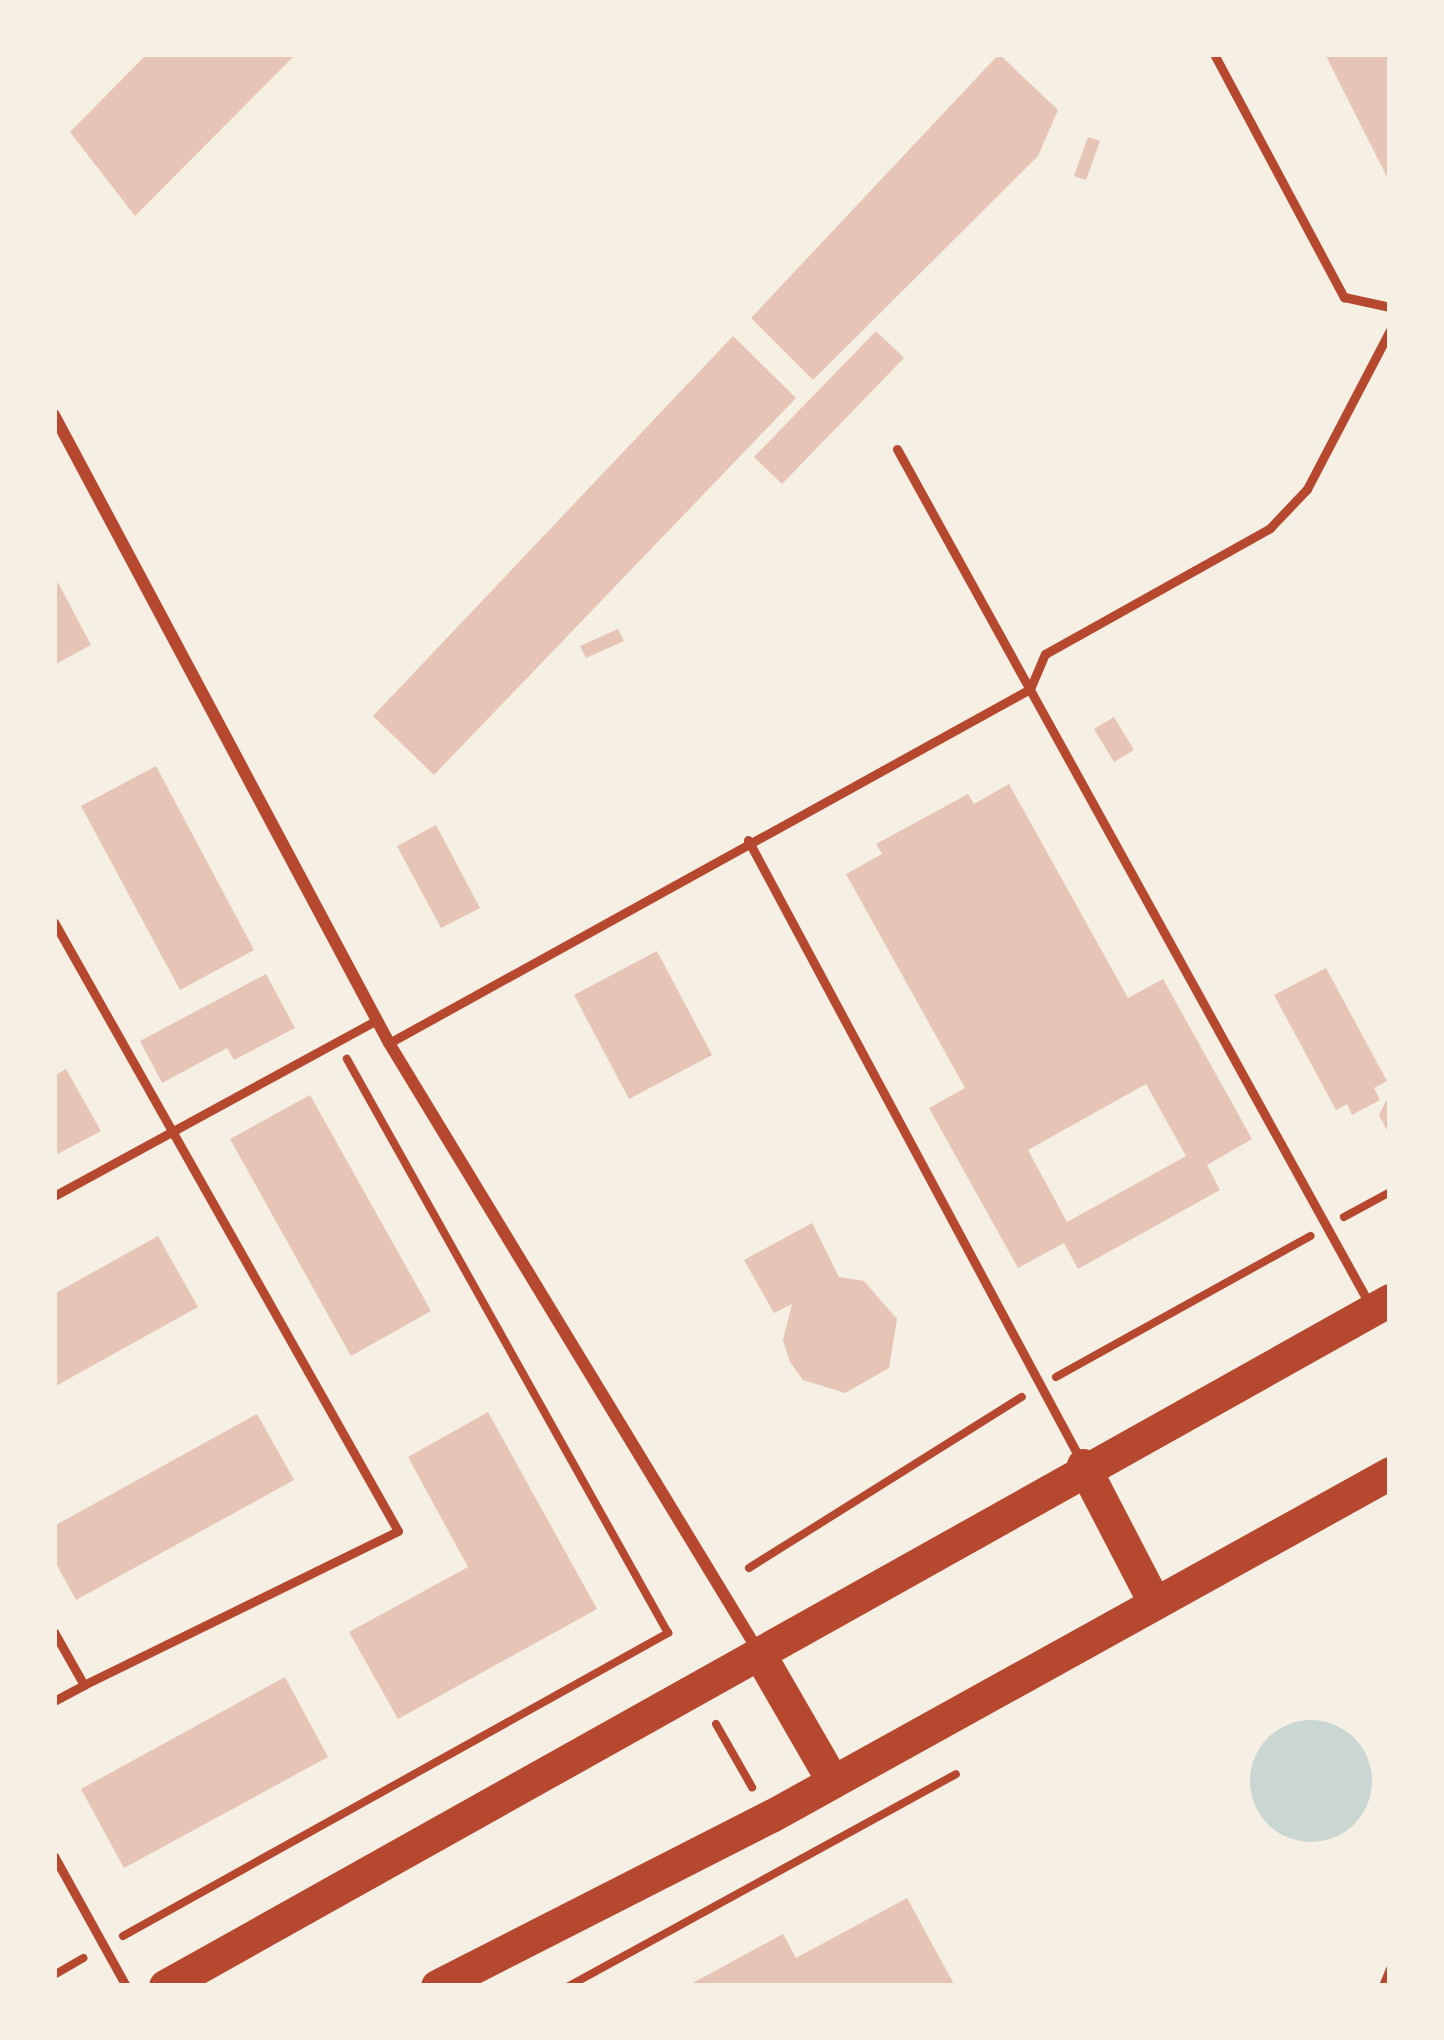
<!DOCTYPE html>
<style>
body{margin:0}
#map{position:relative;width:1444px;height:2040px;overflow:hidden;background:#f6efe4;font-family:"Alegreya Sans",sans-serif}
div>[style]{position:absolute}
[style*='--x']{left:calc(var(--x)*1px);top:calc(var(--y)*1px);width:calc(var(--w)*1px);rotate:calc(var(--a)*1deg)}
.water>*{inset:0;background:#c9d6d2}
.round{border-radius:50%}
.building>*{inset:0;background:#e6c5b7}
.path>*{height:8px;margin:-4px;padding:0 4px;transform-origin:4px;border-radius:4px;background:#b5482f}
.service>*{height:9px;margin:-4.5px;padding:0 4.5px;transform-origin:4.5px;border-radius:4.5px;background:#b5482f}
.minor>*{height:12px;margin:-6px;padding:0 6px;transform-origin:6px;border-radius:6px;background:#b5482f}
.trunk>*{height:33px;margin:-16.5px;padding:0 16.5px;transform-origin:16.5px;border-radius:16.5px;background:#b5482f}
span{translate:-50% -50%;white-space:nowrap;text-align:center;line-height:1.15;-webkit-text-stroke:9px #f6efe4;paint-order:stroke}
.frame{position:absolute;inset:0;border:57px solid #f6efe4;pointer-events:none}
</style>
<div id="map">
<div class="water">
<i class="round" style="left:1250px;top:1720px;width:122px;height:122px"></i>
</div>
<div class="building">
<i style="clip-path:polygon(147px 54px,296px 54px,135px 216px,70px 132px)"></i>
<i style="clip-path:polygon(999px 54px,1058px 110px,1038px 156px,813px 380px,751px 318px)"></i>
<i style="clip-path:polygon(1325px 54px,1390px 54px,1390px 183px)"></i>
<i style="clip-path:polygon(1088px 137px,1100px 141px,1086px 180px,1074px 176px)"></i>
<i style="clip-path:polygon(876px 331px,904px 358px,782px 484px,754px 457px)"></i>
<i style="clip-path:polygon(733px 336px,796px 398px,434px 775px,373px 716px)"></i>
<i style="clip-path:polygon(54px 575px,91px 645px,54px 665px)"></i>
<i style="clip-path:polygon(618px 629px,624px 641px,586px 658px,580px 646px)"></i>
<i style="clip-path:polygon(1114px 717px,1134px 750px,1114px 762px,1094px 729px)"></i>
<i style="clip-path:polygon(156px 766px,254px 950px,180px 990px,81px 806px)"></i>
<i style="clip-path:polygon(evenodd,1009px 784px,1128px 998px,1163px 979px,1252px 1139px,1207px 1165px,1220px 1190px,1078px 1269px,1064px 1243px,1018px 1268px,929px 1108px,965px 1088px,846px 874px,882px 854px,876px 844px,968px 794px,974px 804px,1009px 784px,1146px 1084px,1186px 1156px,1067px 1222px,1028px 1150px,1146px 1084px)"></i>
<i style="clip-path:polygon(436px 825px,480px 908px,441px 928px,397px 846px)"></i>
<i style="clip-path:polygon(657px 951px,712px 1055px,629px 1099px,574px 995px)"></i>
<i style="clip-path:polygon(1326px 968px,1387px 1081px,1374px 1088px,1380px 1100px,1352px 1115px,1347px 1104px,1336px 1110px,1274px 995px)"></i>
<i style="clip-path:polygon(266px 974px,295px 1028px,234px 1060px,227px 1048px,162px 1083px,140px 1041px)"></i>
<i style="clip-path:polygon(66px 1069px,101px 1131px,54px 1156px,54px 1076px)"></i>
<i style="clip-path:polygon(1390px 1093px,1390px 1136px,1379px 1115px)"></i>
<i style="clip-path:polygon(310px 1095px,431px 1311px,351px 1356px,230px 1139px)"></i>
<i style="clip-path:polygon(812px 1223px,839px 1277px,864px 1281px,897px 1319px,889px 1368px,845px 1393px,803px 1380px,790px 1362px,783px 1340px,792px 1304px,774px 1313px,744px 1260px)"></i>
<i style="clip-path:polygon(158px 1236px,198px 1307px,54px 1387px,54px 1294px)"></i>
<i style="clip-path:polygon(488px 1412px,597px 1609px,398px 1719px,349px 1632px,468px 1567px,408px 1457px)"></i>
<i style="clip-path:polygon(257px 1414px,294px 1480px,76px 1600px,54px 1560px,54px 1526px)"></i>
<i style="clip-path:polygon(285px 1677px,328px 1757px,124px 1868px,81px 1789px)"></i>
<i style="clip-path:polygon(907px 1898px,955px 1986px,687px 1986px,783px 1934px,796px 1958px)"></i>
</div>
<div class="path">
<i style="--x:1344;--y:1217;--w:52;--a:-28.5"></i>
<i style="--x:1056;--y:1377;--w:291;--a:-29"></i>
<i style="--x:749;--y:1568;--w:322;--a:-32.1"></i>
<i style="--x:716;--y:1724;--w:73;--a:60.3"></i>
<i style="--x:123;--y:1936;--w:624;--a:-29.07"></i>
<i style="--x:668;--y:1633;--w:658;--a:-119.22"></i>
<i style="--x:54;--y:1975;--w:34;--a:-30"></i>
<i style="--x:569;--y:1986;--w:441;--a:-28.7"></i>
</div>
<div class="service">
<i style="--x:1214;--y:54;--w:276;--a:61.9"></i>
<i style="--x:1344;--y:297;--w:47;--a:12.3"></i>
<i style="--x:897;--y:449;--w:978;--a:61.08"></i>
<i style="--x:748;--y:840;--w:702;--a:61.79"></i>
<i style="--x:54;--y:922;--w:699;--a:60.54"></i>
<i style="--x:398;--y:1531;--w:350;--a:153.9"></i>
<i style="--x:389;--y:1043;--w:732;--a:-28.91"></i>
<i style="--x:1030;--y:689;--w:38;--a:-67"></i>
<i style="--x:1045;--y:654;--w:258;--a:-29.2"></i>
<i style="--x:1270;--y:528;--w:54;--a:-46.5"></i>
<i style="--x:1307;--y:489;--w:179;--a:-62.4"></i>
<i style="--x:54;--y:1196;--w:368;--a:-28.6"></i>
<i style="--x:54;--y:1632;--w:61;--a:60.5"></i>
<i style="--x:84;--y:1685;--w:34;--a:152"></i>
<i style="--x:54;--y:1856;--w:149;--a:61"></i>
<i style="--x:1383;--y:1986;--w:18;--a:-68"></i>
</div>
<div class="minor">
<i style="--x:54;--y:415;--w:712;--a:61.92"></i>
<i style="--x:389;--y:1043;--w:709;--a:58.73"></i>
</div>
<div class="trunk">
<i style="--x:1083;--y:1465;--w:152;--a:62.6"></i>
<i style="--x:761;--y:1657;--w:142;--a:60"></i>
<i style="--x:165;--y:1986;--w:1404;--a:-29.25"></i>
<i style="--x:437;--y:1986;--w:375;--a:-27"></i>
<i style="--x:771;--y:1816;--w:708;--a:-28.99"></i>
</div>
<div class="frame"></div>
</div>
